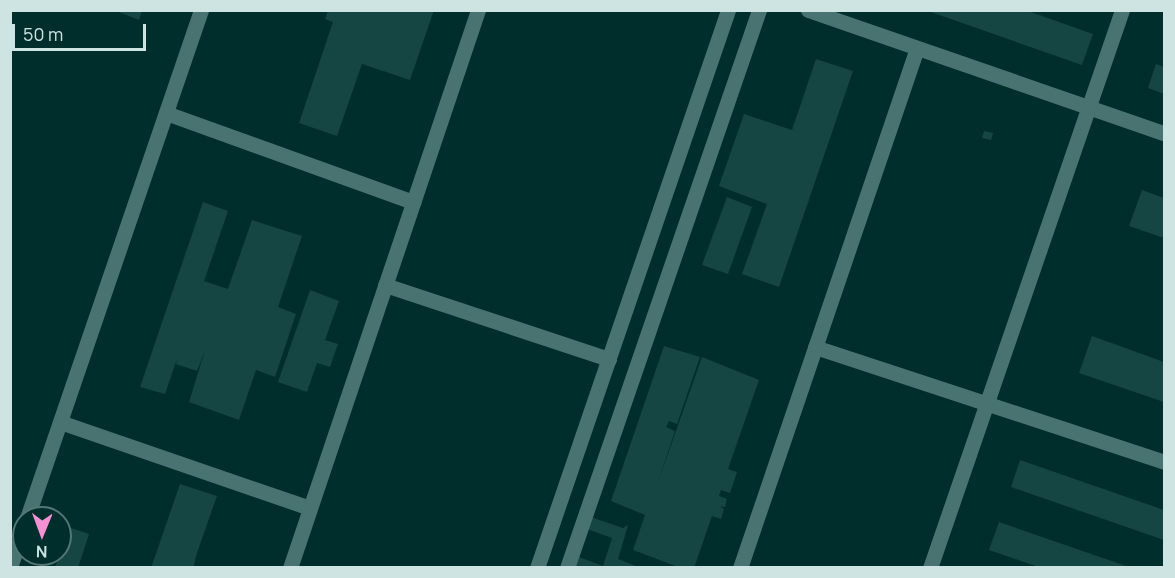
<!DOCTYPE html>
<style>
body{margin:0}
#map{position:relative;width:1175px;height:578px;overflow:hidden;background:#002e2c;font-family:Manrope,sans-serif}
div>[style]{position:absolute}
[style*='--x']{left:calc(var(--x)*1px);top:calc(var(--y)*1px);width:calc(var(--w)*1px);rotate:calc(var(--a)*1deg)}
.building>*{inset:0;background:#154644}
.minor>*{height:15px;margin:-7.5px;padding:0 7.5px;transform-origin:7.5px;border-radius:7.5px;background:#487371}
span{translate:-50% -50%;white-space:nowrap;text-align:center;line-height:1.15;-webkit-text-stroke:5px #002e2c;paint-order:stroke}
.frame{position:absolute;inset:0;border:12px solid #cde4e2;pointer-events:none}
.north{position:absolute;left:12px;top:506px;width:60px;height:60px;box-sizing:border-box;background:#002e2c;border:2px solid #527775;border-radius:50%;rotate:181deg;font-size:16px;font-weight:700;line-height:24px;text-align:center;color:#cde4e2}
.north::after{content:'';display:block;margin:auto;width:21px;height:27px;background:#f491d3;clip-path:polygon(50% 0,100% 100%,50% 72%,0 100%)}
.scale{position:absolute;left:12px;top:24px;width:134px;height:27px;box-sizing:border-box;border:3px solid #cde4e2;border-top:0;padding-left:8px;font-size:18px;line-height:21px;white-space:nowrap;color:#cde4e2;-webkit-text-stroke:4px #002e2c;paint-order:stroke}
</style>
<div id="map">
<div class="building">
<i style="clip-path:polygon(114px 10px,142px 10px,139px 20px)"></i>
<i style="clip-path:polygon(328px 10px,434px 10px,410px 80px,362px 64px,337px 136px,299px 123px,333px 22px,325px 19px)"></i>
<i style="clip-path:polygon(925px 10px,1025px 10px,1093px 34px,1082px 65px)"></i>
<i style="clip-path:polygon(816px 59px,853px 71px,779px 287px,742px 274px,767px 204px,719px 186px,744px 114px,792px 130px)"></i>
<i style="clip-path:polygon(1156px 64px,1164px 67px,1164px 94px,1148px 88px)"></i>
<i style="clip-path:polygon(984px 131px,993px 133px,991px 140px,982px 138px)"></i>
<i style="clip-path:polygon(1142px 190px,1164px 198px,1164px 238px,1129px 226px)"></i>
<i style="clip-path:polygon(727px 197px,752px 207px,728px 274px,702px 265px)"></i>
<i style="clip-path:polygon(203px 202px,228px 211px,204px 281px,228px 289px,252px 220px,302px 236px,278px 307px,296px 314px,275px 377px,256px 370px,239px 420px,189px 402px,205px 350px,197px 371px,176px 364px,177px 359px,165px 394px,140px 387px)"></i>
<i style="clip-path:polygon(310px 290px,339px 301px,325px 340px,338px 344px,330px 367px,317px 363px,307px 392px,278px 382px)"></i>
<i style="clip-path:polygon(1092px 336px,1164px 362px,1164px 402px,1079px 373px)"></i>
<i style="clip-path:polygon(664px 346px,700px 357px,677px 424px,669px 421px,666px 427px,675px 431px,657px 485px,702px 357px,759px 380px,728px 469px,737px 472px,730px 493px,721px 490px,719px 496px,727px 499px,725px 507px,720px 506px,724px 509px,721px 519px,712px 516px,694px 568px,681px 568px,633px 550px,645px 515px,611px 501px)"></i>
<i style="clip-path:polygon(1020px 460px,1164px 510px,1164px 540px,1011px 487px)"></i>
<i style="clip-path:polygon(180px 484px,217px 496px,197px 553px,193px 568px,151px 568px)"></i>
<i style="clip-path:polygon(588px 516px,623px 528px,628px 525px,618px 559px,641px 568px,573px 568px,576px 556px,603px 566px,612px 538px,584px 528px)"></i>
<i style="clip-path:polygon(999px 522px,1129px 567px,1129px 568px,1041px 568px,989px 550px)"></i>
<i style="clip-path:polygon(68px 527px,89px 534px,78px 568px,55px 568px)"></i>
</div>
<div class="minor">
<i style="--x:808;--y:10;--w:377;--a:19.1"></i>
<i style="--x:166;--y:113;--w:263;--a:19.8"></i>
<i style="--x:385;--y:285;--w:236;--a:18.3"></i>
<i style="--x:815;--y:347;--w:367;--a:18.2"></i>
<i style="--x:60;--y:422;--w:264;--a:19"></i>
<i style="--x:27;--y:518;--w:537;--a:-71.09"></i>
<i style="--x:10;--y:567;--w:41;--a:-70.3"></i>
<i style="--x:290;--y:568;--w:589;--a:-71.38"></i>
<i style="--x:537;--y:568;--w:590;--a:-71.1"></i>
<i style="--x:567;--y:568;--w:590;--a:-71.01"></i>
<i style="--x:740;--y:568;--w:549;--a:-71.2"></i>
<i style="--x:930;--y:568;--w:590;--a:-71.01"></i>
</div>
<div class="frame"></div>
<div class="north">N</div>
<div class="scale">50 m</div>
</div>
